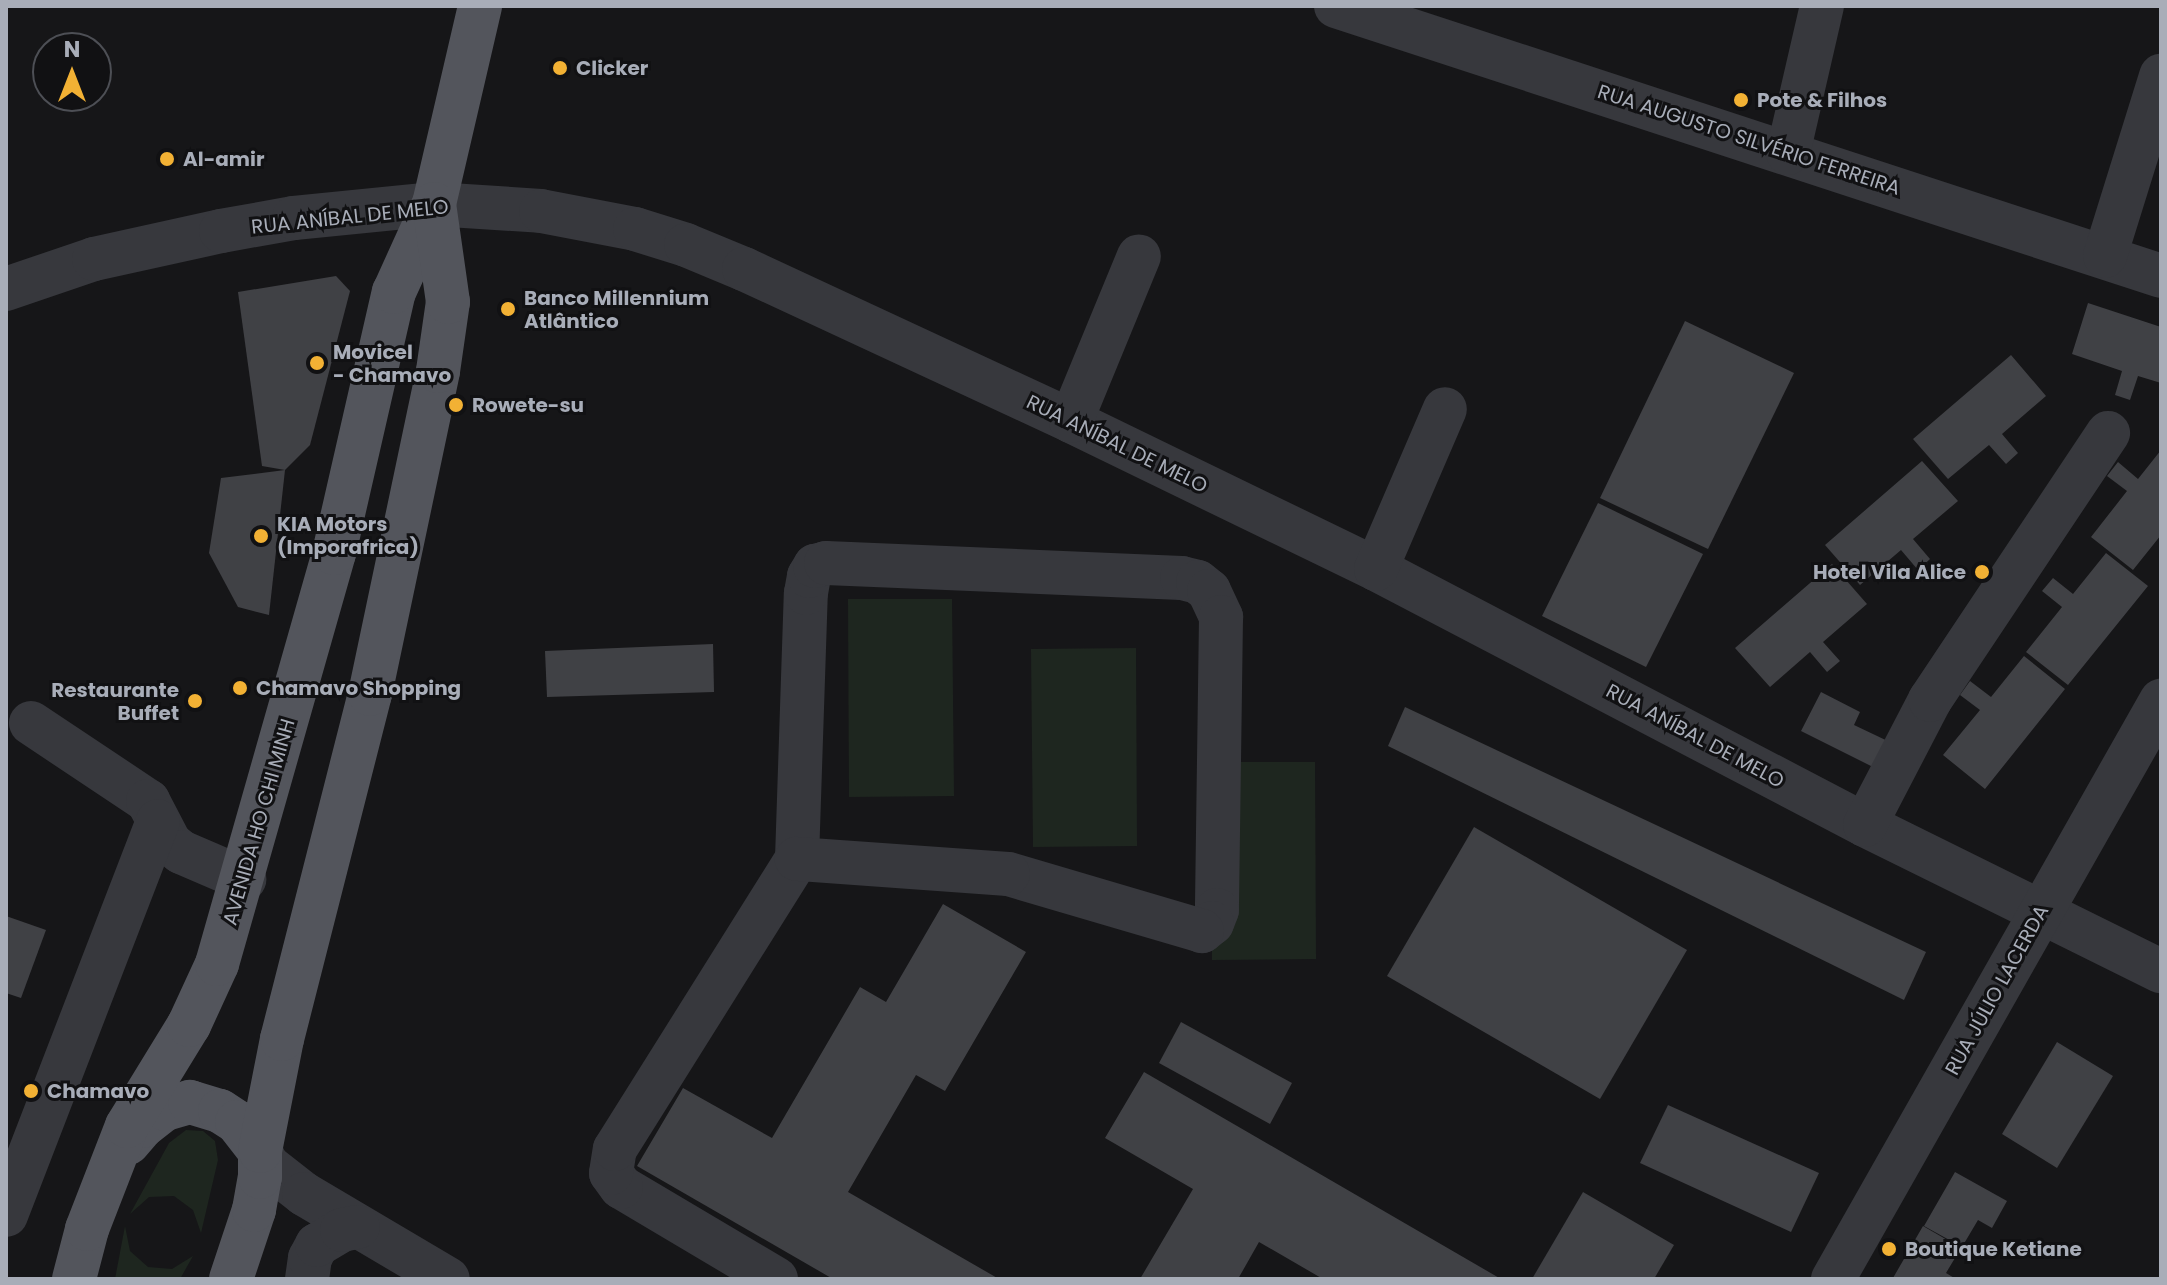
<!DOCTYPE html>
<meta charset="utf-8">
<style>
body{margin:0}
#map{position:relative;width:2167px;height:1285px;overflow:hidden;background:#161618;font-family:Poppins,sans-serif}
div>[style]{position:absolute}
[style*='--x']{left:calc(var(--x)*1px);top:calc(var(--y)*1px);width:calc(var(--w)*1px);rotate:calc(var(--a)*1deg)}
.green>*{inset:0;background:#1e261f}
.building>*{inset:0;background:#404145}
.minor>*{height:44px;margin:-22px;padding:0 22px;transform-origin:22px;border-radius:22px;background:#37383d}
.major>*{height:44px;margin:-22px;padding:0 22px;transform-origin:22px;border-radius:22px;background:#53555c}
.dots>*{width:22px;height:22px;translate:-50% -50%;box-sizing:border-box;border:4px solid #111113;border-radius:50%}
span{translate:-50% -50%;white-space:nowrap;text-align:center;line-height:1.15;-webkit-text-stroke:6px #111113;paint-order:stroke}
.poi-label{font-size:20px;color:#a8adb8;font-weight:700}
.left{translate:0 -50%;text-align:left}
.right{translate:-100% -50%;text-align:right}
.street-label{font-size:20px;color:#a8adb8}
.frame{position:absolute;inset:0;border:8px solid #a8adb8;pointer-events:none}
.north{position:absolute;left:32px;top:32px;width:80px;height:80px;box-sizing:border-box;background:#111113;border:2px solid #4d4f55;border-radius:50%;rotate:0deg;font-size:22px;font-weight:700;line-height:32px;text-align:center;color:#a8adb8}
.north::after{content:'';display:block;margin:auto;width:28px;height:36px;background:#f2b134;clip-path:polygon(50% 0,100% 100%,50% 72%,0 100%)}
</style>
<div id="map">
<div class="green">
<i style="clip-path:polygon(848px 599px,952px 599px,954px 796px,849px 797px)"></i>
<i style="clip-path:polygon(1136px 648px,1137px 846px,1033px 847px,1031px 649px)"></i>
<i style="clip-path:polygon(1211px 762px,1315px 762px,1316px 959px,1212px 960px)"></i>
<i style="clip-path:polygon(186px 1130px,203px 1131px,215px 1141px,218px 1160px,201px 1233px,193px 1210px,174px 1196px,149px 1197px,130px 1214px,169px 1143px)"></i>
<i style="clip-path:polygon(125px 1226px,130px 1251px,148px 1267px,172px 1269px,193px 1256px,180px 1279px,115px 1279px)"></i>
</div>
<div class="building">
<i style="clip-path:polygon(336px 276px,350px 291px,310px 445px,285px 470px,262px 466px,238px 292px)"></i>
<i style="clip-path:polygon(2088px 303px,2161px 327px,2161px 383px,2138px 376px,2130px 400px,2115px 395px,2122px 371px,2072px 354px)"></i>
<i style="clip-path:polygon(1685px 321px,1794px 373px,1708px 549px,1600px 498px)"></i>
<i style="clip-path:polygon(2011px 355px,2046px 396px,2002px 434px,2018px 453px,2006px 464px,1989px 445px,1948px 479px,1913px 439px)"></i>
<i style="clip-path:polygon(2161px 450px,2161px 535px,2133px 570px,2091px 537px,2127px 491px,2107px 476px,2118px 462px,2138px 479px)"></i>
<i style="clip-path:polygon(1922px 461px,1958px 501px,1913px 539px,1930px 559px,1918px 570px,1901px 550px,1860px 585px,1825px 545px)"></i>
<i style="clip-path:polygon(285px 470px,269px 615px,238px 607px,209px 553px,221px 478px)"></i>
<i style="clip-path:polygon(1598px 503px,1703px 554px,1646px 667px,1542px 616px)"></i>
<i style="clip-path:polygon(2106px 553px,2148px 586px,2068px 685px,2026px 652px,2062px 607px,2042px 591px,2053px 578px,2073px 594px)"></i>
<i style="clip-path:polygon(1832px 564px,1867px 604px,1823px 642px,1840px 661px,1827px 672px,1810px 652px,1770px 687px,1735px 648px)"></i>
<i style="clip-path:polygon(713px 644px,714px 692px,547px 697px,545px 651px)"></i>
<i style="clip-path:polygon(2024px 656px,2065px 689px,1985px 789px,1943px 755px,1980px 710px,1960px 695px,1970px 681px,1991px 697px)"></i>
<i style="clip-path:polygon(1821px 692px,1860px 712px,1854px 725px,1894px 744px,1873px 767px,1801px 731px)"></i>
<i style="clip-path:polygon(1405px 707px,1926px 952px,1904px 1000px,1388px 746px)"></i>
<i style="clip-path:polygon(1474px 827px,1687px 950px,1600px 1099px,1387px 976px)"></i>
<i style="clip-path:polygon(943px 904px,1026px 952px,945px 1091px,916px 1075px,848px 1192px,999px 1279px,833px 1279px,637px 1166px,683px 1088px,772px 1138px,860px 987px,886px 1002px)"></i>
<i style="clip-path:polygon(6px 916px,46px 930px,21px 998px,6px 993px)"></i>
<i style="clip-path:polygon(1181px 1022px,1292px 1083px,1270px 1124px,1159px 1063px)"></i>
<i style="clip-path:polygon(2057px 1042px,2113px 1076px,2057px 1168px,2002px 1134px)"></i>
<i style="clip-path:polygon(1144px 1072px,1501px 1279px,1323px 1279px,1259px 1242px,1238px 1279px,1140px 1279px,1193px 1189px,1105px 1138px)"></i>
<i style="clip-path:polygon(1668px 1105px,1819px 1173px,1791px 1232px,1640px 1163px)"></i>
<i style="clip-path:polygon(1955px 1172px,2007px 1201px,1992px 1228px,1978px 1220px,1962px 1247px,1924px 1226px)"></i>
<i style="clip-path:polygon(1583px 1192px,1674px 1245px,1654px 1279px,1532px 1279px)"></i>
<i style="clip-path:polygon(1923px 1226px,1961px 1248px,1946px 1273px,1956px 1279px,1893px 1278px)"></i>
</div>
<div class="minor">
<i style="--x:1336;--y:6;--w:868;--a:18.12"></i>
<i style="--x:1788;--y:153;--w:151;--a:-77"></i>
<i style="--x:2105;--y:256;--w:189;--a:-72.7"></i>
<i style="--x:6;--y:289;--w:93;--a:-18.8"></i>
<i style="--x:94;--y:259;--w:130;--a:-12.4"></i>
<i style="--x:221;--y:231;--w:74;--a:-10.1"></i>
<i style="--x:294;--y:218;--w:141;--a:-5.7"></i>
<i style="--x:434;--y:204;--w:107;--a:3.7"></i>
<i style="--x:541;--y:211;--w:96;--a:10.8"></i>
<i style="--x:635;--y:229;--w:53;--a:17.4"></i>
<i style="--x:686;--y:245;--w:63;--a:22.5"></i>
<i style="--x:744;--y:269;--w:361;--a:24.9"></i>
<i style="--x:1071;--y:421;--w:339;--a:25.9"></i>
<i style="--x:1376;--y:569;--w:552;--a:27.63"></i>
<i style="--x:1865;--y:825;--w:330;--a:26.3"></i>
<i style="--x:1071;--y:421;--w:178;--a:-67.6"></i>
<i style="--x:1376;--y:569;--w:174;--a:-66.7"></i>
<i style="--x:31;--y:723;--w:141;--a:33.7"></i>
<i style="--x:148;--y:801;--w:47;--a:62.4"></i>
<i style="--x:170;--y:843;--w:14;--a:39"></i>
<i style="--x:181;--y:852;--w:69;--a:23.2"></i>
<i style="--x:1865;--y:825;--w:141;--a:-62.5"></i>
<i style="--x:1930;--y:700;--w:321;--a:-56.3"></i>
<i style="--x:260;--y:1151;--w:16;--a:63"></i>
<i style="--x:267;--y:1165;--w:47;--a:38.1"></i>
<i style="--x:304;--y:1194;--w:167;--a:30.6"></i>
<i style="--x:6;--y:1215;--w:422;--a:-68.9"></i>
<i style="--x:307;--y:1279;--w:21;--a:-82"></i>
<i style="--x:310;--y:1258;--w:15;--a:-62"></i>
<i style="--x:317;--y:1245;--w:29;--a:-31"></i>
<i style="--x:342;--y:1230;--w:16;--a:-11"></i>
<i style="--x:776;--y:1279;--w:180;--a:-149.3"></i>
<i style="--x:621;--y:1187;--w:17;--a:-126"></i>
<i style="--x:611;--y:1173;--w:24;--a:-81"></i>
<i style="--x:615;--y:1149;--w:342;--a:-57.9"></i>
<i style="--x:797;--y:859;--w:266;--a:-88.1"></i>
<i style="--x:806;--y:593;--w:17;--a:-80"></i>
<i style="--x:809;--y:576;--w:12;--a:-59"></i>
<i style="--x:815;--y:566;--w:11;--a:-15"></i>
<i style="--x:826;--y:563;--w:356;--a:2.4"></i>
<i style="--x:1182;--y:578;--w:16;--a:14"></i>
<i style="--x:1198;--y:582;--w:14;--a:39"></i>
<i style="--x:1209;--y:591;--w:29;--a:65"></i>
<i style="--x:1221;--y:617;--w:293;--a:90.8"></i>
<i style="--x:1217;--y:910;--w:14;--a:111"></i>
<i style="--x:1212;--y:923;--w:13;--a:141"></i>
<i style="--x:1202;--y:931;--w:202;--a:-163.6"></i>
<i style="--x:1008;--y:874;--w:212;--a:-175.9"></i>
<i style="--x:1833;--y:1279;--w:665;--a:-60.43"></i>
</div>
<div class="major">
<i style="--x:128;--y:1143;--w:23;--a:-49"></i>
<i style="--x:143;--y:1126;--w:28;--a:-38"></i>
<i style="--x:165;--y:1109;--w:26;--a:-16"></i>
<i style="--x:190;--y:1102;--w:31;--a:17"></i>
<i style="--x:220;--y:1111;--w:20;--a:33"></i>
<i style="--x:237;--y:1122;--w:37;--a:52"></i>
<i style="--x:74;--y:1279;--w:52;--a:-75.4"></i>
<i style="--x:87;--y:1229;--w:110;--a:-68.8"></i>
<i style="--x:127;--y:1126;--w:119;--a:-58.5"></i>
<i style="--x:189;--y:1025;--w:67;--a:-65.3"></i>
<i style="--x:217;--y:964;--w:427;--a:-74.1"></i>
<i style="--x:334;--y:553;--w:268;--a:-77.1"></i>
<i style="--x:394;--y:292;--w:97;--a:-65.6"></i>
<i style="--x:434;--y:204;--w:203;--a:-76.9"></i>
<i style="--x:231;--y:1279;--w:73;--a:-71.6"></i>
<i style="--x:254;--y:1210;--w:34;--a:-80"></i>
<i style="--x:260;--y:1177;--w:26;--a:-90"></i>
<i style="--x:260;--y:1151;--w:114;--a:-78.9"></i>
<i style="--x:282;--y:1039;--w:356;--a:-75.7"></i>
<i style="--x:370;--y:694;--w:330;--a:-78.1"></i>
<i style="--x:438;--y:371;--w:70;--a:-81.8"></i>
<i style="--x:448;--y:302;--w:99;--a:-98.1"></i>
</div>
<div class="dots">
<i style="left:560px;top:68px;background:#f2b134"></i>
<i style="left:1741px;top:100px;background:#f2b134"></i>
<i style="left:167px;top:159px;background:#f2b134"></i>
<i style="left:508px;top:309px;background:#f2b134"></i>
<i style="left:317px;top:363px;background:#f2b134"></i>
<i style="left:456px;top:405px;background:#f2b134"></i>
<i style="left:261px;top:536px;background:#f2b134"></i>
<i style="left:1982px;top:572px;background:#f2b134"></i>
<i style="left:240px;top:688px;background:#f2b134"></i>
<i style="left:195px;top:701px;background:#f2b134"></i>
<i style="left:31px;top:1091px;background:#f2b134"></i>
<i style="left:1889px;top:1249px;background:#f2b134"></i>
</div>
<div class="poi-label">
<span class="left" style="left:576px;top:68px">Clicker</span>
<span class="left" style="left:1757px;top:100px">Pote &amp; Filhos</span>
<span class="left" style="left:183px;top:159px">Al-amir</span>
<span class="left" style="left:524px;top:310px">Banco Millennium<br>Atlântico</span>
<span class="left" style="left:333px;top:364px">Movicel<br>- Chamavo</span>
<span class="left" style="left:472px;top:405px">Rowete-su</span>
<span class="left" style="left:277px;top:536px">KIA Motors<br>(Imporafrica)</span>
<span class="right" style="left:1966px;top:572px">Hotel Vila Alice</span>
<span class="left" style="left:256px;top:688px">Chamavo Shopping</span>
<span class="right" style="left:179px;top:702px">Restaurante<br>Buffet</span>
<span class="left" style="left:47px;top:1091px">Chamavo</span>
<span class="left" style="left:1905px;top:1249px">Boutique Ketiane</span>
</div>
<div class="street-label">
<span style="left:1749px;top:140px;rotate:18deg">RUA AUGUSTO SILVÉRIO FERREIRA</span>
<span style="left:350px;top:217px;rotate:-6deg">RUA ANÍBAL DE MELO</span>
<span style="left:1117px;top:444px;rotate:26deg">RUA ANÍBAL DE MELO</span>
<span style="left:1695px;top:736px;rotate:28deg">RUA ANÍBAL DE MELO</span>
<span style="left:259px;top:822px;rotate:-74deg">AVENIDA HO CHI MINH</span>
<span style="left:1997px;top:990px;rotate:-61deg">RUA JÚLIO LACERDA</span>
</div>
<div class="frame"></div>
<div class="north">N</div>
</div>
